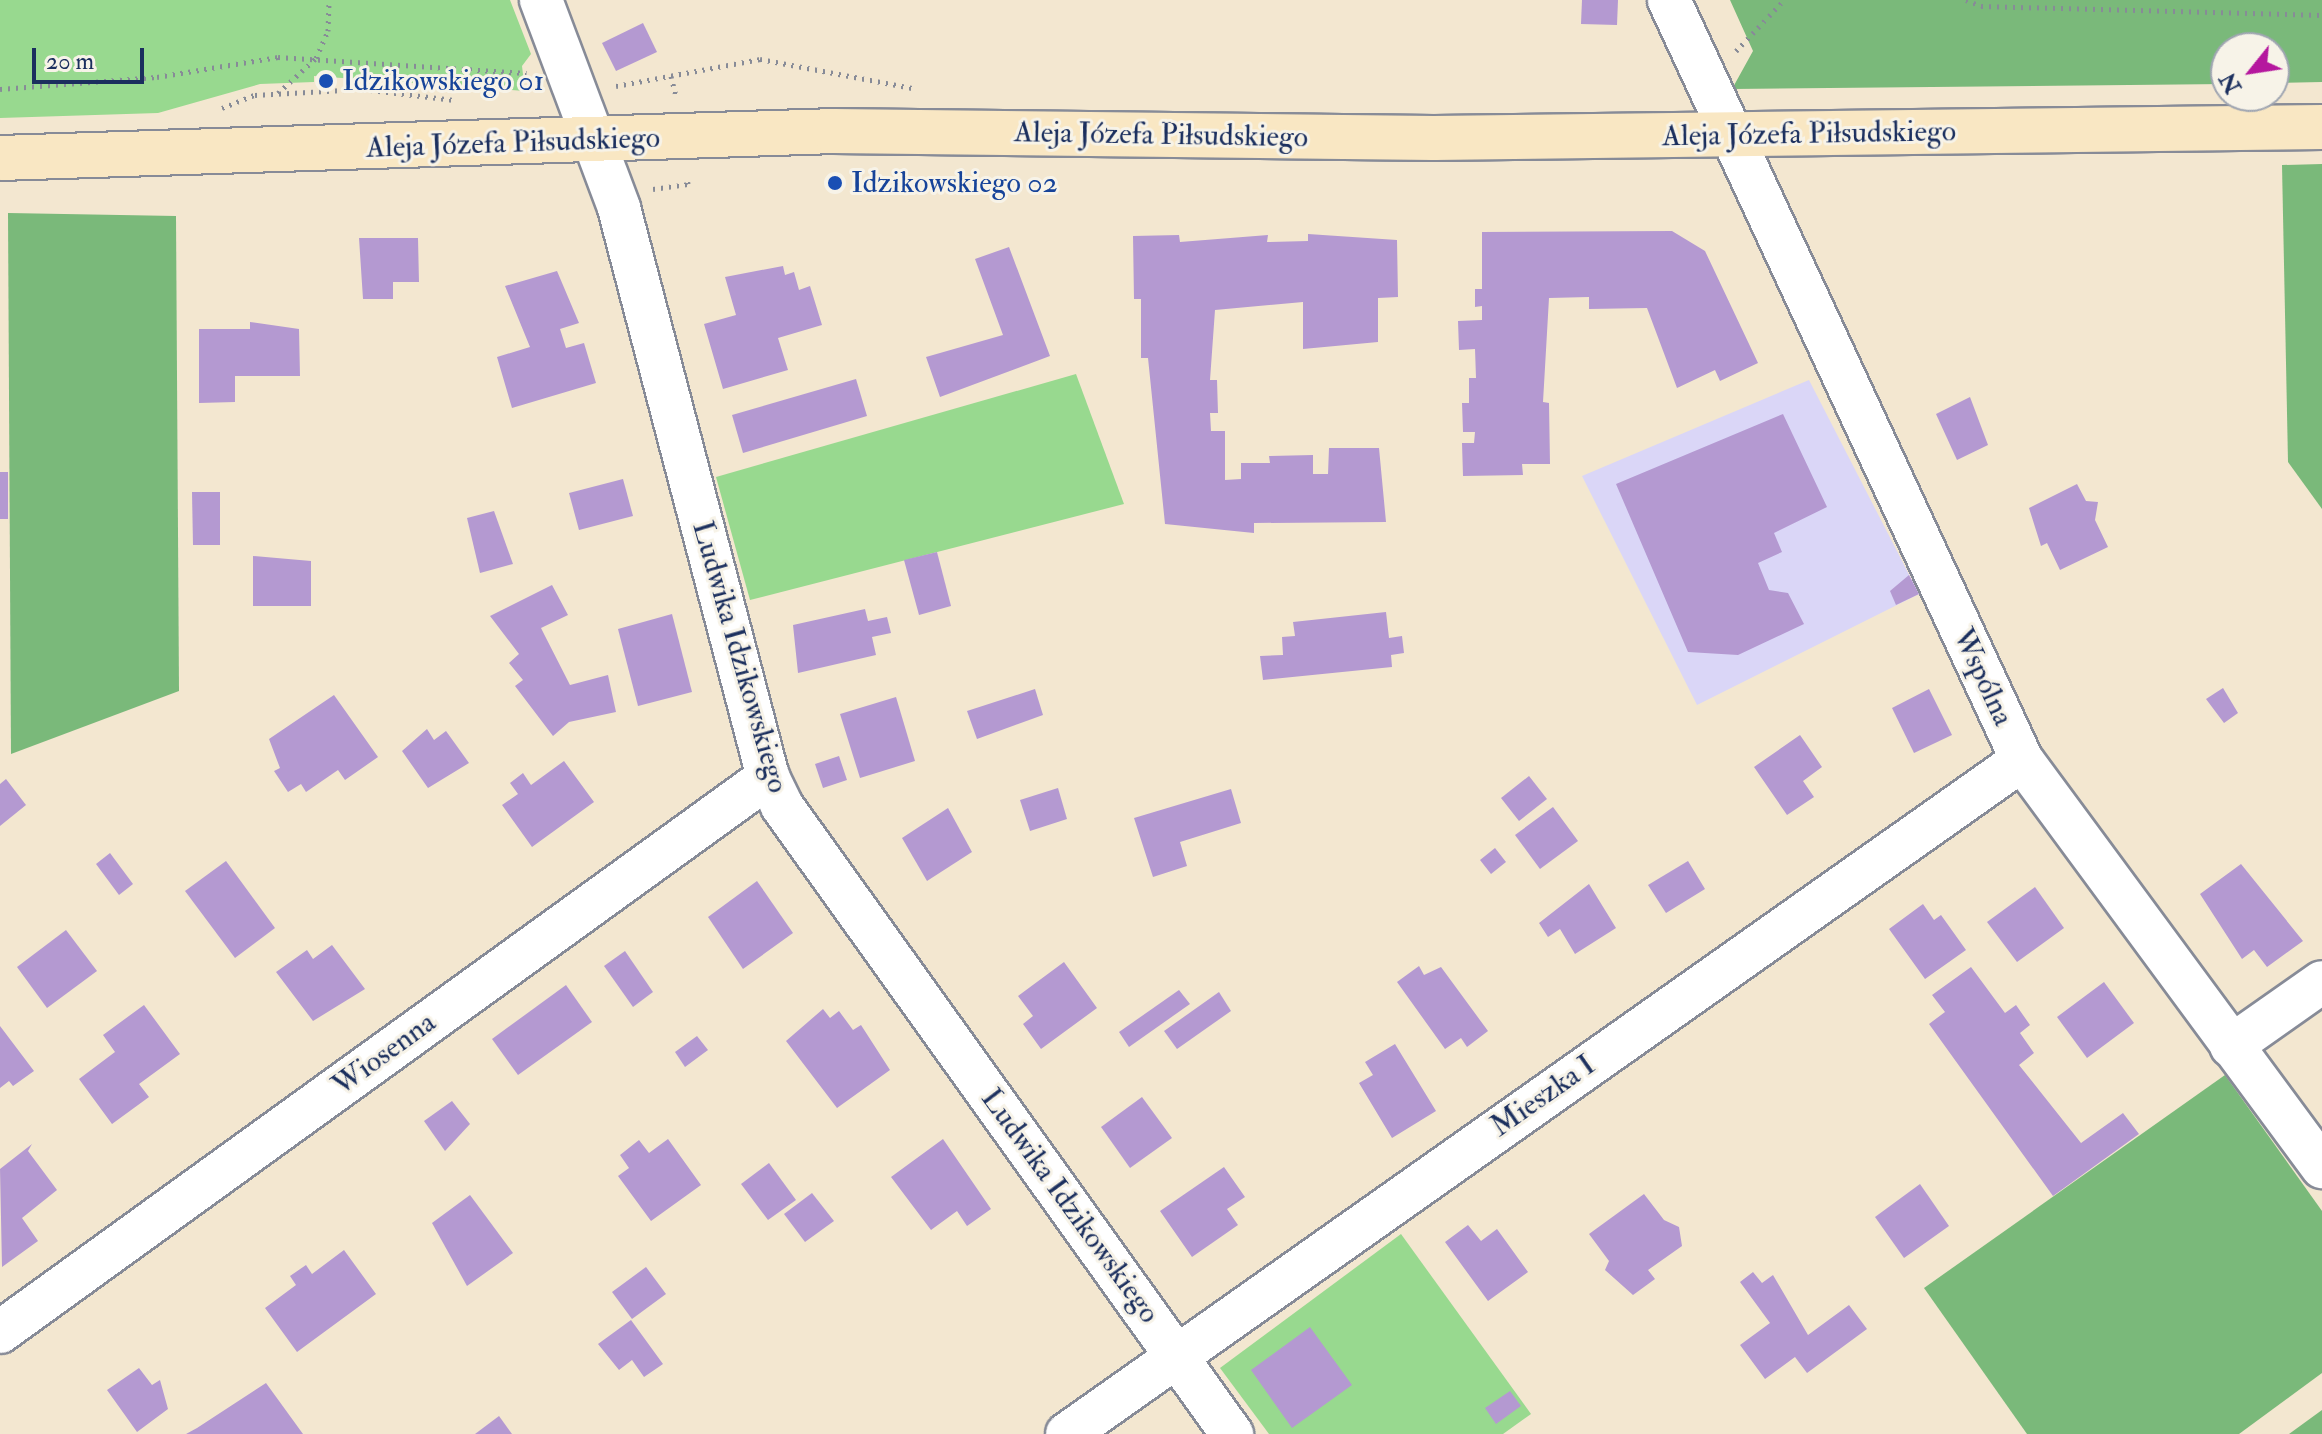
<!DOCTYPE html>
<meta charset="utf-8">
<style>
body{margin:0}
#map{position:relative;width:2322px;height:1434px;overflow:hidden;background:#f3e7d0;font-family:"IM FELL Double Pica",serif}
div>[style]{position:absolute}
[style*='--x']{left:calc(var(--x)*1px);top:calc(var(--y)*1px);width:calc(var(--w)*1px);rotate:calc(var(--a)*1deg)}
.built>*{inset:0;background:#dad6f7}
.green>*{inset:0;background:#98d98f}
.forest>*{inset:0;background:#7ab97a}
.building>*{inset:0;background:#b499d1}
.path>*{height:5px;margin-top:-2.5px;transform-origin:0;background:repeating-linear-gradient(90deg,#878b97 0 2px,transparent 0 8px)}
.roads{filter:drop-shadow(2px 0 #878b97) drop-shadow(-2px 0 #878b97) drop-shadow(0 2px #878b97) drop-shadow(0 -2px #878b97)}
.minor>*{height:42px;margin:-21px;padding:0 21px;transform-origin:21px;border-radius:21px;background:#fff}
.secondary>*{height:44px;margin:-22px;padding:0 22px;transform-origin:22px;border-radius:22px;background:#f9e7c3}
.dots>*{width:22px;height:22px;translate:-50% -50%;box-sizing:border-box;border:4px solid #f7f3e8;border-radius:50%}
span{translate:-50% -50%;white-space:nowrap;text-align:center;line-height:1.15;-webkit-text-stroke:6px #f7f3e8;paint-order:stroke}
.transit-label{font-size:30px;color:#164399}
.left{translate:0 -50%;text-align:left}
.street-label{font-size:30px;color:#1b2f5e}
.north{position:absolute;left:2210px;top:32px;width:80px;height:80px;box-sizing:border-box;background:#f7f3e8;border:2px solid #9fa5b1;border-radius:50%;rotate:240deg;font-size:22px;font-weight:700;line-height:32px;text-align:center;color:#1b2f5e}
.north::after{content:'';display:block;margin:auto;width:28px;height:36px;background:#b5179e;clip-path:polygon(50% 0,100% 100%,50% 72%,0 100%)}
.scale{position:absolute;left:32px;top:48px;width:112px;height:36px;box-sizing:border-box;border:4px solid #1b2f5e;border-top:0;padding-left:10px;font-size:24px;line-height:28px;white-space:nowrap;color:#1b2f5e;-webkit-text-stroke:6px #f7f3e8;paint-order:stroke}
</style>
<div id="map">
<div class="built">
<i style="clip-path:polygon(1809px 380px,1919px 594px,1697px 705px,1582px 476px)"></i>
</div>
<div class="green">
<i style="clip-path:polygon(0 0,510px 0,531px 54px,522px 66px,525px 91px,314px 76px,314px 82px,260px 84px,158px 113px,0 118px)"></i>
<i style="clip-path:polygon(1076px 374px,1124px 504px,750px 600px,716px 477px)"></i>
<i style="clip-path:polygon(1401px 1234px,1531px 1414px,1503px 1434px,1269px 1434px,1220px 1368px)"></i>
</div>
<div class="forest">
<i style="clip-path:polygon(1730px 0,2322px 0,2322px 82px,2274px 83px,2274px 48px,2226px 48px,2226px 84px,1732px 89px,1753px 51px)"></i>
<i style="clip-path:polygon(2322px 164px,2322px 509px,2288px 462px,2282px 165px)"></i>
<i style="clip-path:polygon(8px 213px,176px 216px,179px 691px,11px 754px)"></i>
<i style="clip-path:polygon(2225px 1075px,2322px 1211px,2322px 1373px,2239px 1434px,2027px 1434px,1924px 1288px)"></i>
<i style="clip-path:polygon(2322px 1410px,2322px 1434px,2289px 1434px)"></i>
</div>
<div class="building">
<i style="clip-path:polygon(1582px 0,1618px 0,1617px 25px,1581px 24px)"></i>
<i style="clip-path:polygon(643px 23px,657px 52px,616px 71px,602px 43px)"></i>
<i style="clip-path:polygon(1672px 231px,1705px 251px,1758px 363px,1720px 381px,1715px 370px,1677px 388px,1647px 308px,1589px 309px,1589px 297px,1549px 298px,1543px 402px,1549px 403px,1550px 464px,1522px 464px,1523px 475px,1463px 476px,1462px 443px,1474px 443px,1475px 432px,1463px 432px,1462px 403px,1469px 403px,1469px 378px,1476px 378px,1475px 349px,1459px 350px,1458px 321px,1482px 320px,1482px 306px,1475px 307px,1475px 289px,1482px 289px,1482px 232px)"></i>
<i style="clip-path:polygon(1308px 234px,1397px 240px,1398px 297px,1378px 298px,1378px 342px,1303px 349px,1303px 302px,1215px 310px,1210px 380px,1217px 380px,1218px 413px,1210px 413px,1211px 431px,1225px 431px,1225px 480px,1241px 479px,1241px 463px,1270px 463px,1269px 456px,1313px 455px,1313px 474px,1328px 474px,1329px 448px,1379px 448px,1386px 522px,1254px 523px,1254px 533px,1165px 524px,1148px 358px,1141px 358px,1141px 299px,1134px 299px,1133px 236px,1179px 235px,1180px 242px,1268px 235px,1267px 242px,1308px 241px)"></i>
<i style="clip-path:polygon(359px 238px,418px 238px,419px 282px,393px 282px,393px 299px,363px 299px)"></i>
<i style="clip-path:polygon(1009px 247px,1050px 356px,940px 397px,926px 357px,1003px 335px,975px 259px)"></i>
<i style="clip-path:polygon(783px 266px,785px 275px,794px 272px,799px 290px,810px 286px,822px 325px,778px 338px,788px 370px,723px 389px,704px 324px,736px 315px,725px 277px)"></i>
<i style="clip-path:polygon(557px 271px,579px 323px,560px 329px,566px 348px,584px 343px,596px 383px,512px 408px,497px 357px,530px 347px,505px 286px)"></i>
<i style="clip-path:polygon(250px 322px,299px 329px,300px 376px,235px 376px,235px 402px,199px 403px,199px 329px,250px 329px)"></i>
<i style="clip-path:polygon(856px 379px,867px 416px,743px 453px,732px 415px)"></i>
<i style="clip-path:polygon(1970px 397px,1988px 445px,1957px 460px,1936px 414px)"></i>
<i style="clip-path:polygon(1783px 414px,1827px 507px,1774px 533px,1782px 552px,1758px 563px,1769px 590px,1788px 593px,1804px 624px,1738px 655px,1688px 652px,1616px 484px)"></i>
<i style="clip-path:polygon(0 472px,8px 472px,8px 519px,0 519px)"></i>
<i style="clip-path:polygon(623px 479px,633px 516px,579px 530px,569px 493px)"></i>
<i style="clip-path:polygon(2077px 484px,2086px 501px,2098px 502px,2095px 520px,2108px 547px,2060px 570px,2047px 543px,2041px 546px,2029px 508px)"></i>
<i style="clip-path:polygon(192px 492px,220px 492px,220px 545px,193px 545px)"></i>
<i style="clip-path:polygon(494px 511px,513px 564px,480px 573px,467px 518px)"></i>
<i style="clip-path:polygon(937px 552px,951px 606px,919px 615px,904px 560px)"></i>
<i style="clip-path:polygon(253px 556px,311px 561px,311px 606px,253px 606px)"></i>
<i style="clip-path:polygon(1909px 575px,1919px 594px,1896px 605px,1890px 591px)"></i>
<i style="clip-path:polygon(552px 585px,568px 615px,541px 628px,545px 636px,570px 685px,608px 675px,616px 712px,569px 722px,553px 736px,515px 686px,523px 680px,509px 663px,519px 654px,490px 616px)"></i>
<i style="clip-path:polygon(865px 609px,868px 621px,887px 617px,891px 633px,872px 637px,876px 655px,798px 673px,793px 625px)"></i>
<i style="clip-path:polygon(1386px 612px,1389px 638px,1402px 636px,1404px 653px,1391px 655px,1392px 667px,1263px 680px,1260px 656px,1283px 655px,1282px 637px,1295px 636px,1293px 622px)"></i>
<i style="clip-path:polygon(672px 614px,692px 692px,638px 706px,618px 629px)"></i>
<i style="clip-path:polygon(2223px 688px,2238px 713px,2224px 723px,2206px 699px)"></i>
<i style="clip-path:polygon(1035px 689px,1043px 715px,977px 739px,967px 711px)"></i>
<i style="clip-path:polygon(1929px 689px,1952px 735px,1914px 753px,1892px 708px)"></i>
<i style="clip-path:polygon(334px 695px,378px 757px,345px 780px,338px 770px,306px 792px,301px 784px,288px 792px,274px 771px,280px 768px,269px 739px)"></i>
<i style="clip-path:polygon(896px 697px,915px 761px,860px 778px,840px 714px)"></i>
<i style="clip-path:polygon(427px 729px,434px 740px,446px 731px,469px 763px,428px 788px,402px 751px)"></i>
<i style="clip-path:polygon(1800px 735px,1822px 767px,1803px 781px,1814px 797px,1787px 815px,1754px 767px)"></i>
<i style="clip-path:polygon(839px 756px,847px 780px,823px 788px,815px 764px)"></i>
<i style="clip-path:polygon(564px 761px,594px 802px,532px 847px,502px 805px,518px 794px,510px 783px,523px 773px,531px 785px)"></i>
<i style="clip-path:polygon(1529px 776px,1547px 799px,1519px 821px,1501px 798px)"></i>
<i style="clip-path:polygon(6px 779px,26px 805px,0 826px,0 784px)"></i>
<i style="clip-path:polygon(1058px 788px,1067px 819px,1030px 831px,1020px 800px)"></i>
<i style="clip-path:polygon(1231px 789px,1241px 823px,1180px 842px,1187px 866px,1153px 877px,1134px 818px)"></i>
<i style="clip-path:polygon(1553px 807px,1578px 841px,1540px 869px,1515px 835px)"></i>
<i style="clip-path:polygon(948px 808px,972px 852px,927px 881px,902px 838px)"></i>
<i style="clip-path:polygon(1495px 848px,1506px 862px,1491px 874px,1480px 860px)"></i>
<i style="clip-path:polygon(110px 853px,133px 884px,119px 895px,96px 864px)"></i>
<i style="clip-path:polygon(226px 861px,275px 928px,235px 958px,185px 891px)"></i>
<i style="clip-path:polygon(1688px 861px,1705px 889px,1666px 913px,1648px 885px)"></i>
<i style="clip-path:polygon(2241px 864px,2303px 941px,2267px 967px,2254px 950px,2242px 959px,2200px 894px)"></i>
<i style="clip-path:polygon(757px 881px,793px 933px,743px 969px,708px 917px)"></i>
<i style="clip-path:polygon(1589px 884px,1616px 928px,1575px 954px,1560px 929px,1548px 937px,1539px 923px)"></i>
<i style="clip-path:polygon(2035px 887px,2064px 928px,2017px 962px,1987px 922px)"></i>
<i style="clip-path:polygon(1923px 904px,1934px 920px,1941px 915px,1966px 950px,1925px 979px,1889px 929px)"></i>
<i style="clip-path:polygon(66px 930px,97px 971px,47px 1008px,17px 967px)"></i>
<i style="clip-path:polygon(332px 945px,365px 989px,313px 1021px,276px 972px,307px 950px,313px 959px)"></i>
<i style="clip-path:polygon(625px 951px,653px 992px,633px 1007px,604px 966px)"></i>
<i style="clip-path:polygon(1064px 962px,1097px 1008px,1041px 1049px,1023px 1024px,1033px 1016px,1018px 996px)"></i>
<i style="clip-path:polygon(1419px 966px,1424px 975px,1441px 967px,1488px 1031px,1467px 1047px,1461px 1038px,1445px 1049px,1397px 982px)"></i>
<i style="clip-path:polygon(1971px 967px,2005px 1013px,2016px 1005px,2030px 1025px,2020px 1033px,2034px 1053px,2019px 1065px,2081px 1143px,2123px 1113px,2139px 1134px,2053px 1196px,1929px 1024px,1945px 1012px,1932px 995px)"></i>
<i style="clip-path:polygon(2104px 982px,2134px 1023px,2087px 1058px,2057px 1017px)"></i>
<i style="clip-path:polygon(566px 985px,592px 1022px,518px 1075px,492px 1039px)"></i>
<i style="clip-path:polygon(1179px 990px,1190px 1004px,1129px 1047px,1119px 1032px)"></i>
<i style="clip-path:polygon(1219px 992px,1231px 1011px,1177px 1049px,1164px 1031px)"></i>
<i style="clip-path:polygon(144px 1005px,180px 1054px,139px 1084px,149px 1097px,112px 1124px,79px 1079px,115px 1052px,103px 1035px)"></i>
<i style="clip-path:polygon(823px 1009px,830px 1018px,839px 1011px,853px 1030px,861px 1025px,890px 1070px,837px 1108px,786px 1041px)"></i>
<i style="clip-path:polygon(0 1026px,34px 1071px,13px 1086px,9px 1081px,0 1088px)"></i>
<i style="clip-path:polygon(697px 1036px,708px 1050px,685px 1067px,675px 1052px)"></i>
<i style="clip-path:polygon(1395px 1044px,1436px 1111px,1392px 1138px,1359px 1083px,1373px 1075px,1365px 1062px)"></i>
<i style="clip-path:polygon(1142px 1097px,1172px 1138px,1130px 1168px,1101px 1127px)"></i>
<i style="clip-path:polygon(452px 1101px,470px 1124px,445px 1151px,424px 1121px)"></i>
<i style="clip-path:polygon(668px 1139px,701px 1185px,651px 1221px,618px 1176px,629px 1168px,620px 1155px,639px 1140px,649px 1153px)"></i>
<i style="clip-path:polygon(943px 1139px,991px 1209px,967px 1226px,957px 1211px,931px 1230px,891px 1177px)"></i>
<i style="clip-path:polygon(32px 1144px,28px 1151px,57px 1190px,22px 1218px,38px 1241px,2px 1267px,0 1169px)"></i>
<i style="clip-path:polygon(769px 1163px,796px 1200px,768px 1220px,741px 1184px)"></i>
<i style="clip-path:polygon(1224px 1167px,1245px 1197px,1227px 1209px,1238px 1225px,1192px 1257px,1160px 1211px)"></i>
<i style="clip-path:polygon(1920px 1184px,1949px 1226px,1904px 1258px,1875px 1217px)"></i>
<i style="clip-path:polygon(812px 1193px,834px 1221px,805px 1242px,784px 1214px)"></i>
<i style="clip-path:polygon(1644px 1194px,1664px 1220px,1679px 1227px,1682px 1246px,1648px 1270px,1655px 1279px,1633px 1295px,1605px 1270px,1609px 1261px,1589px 1234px)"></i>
<i style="clip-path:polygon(470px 1195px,513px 1253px,467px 1286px,432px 1223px)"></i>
<i style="clip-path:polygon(1468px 1225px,1481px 1241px,1497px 1229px,1528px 1272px,1488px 1301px,1445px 1242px)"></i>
<i style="clip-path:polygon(344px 1250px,376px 1294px,297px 1352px,265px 1308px,296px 1285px,290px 1276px,306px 1265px,312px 1274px)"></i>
<i style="clip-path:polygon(646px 1267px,666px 1294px,632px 1319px,612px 1292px)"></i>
<i style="clip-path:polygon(1753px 1272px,1762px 1283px,1773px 1275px,1808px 1335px,1849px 1305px,1867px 1329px,1807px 1373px,1795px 1357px,1765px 1379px,1740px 1345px,1770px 1323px,1740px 1282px)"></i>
<i style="clip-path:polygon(631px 1320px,663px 1364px,644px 1377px,632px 1360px,619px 1370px,598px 1344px)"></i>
<i style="clip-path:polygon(1310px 1327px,1352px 1385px,1292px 1428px,1251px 1370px)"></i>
<i style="clip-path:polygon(139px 1368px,152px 1385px,160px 1380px,168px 1409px,137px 1432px,107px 1390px)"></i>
<i style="clip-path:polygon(266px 1383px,303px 1434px,186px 1434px,197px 1428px)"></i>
<i style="clip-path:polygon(1510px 1391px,1521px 1406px,1496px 1424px,1485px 1408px)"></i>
<i style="clip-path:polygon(499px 1416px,512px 1434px,475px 1434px)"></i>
</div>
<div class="path">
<i style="--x:1966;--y:0;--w:16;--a:22"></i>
<i style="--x:1981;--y:6;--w:341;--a:1.5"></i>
<i style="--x:1736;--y:51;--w:70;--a:-46.7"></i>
<i style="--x:671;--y:76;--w:21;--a:76"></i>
<i style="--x:616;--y:86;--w:147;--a:-10.6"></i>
<i style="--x:760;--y:59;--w:155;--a:10.8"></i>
<i style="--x:0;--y:89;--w:157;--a:-4.4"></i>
<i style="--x:157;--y:77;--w:123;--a:-9.4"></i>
<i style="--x:278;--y:57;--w:249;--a:3.7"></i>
<i style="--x:278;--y:93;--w:52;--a:-42.6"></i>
<i style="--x:316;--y:58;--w:30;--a:-66"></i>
<i style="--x:328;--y:31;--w:31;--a:-88"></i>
<i style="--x:222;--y:108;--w:35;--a:-22"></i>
<i style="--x:255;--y:95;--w:107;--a:-3.2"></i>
<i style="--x:362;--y:89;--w:93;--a:6.8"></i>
<i style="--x:653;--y:189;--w:35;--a:-8"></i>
<i style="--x:688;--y:184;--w:7;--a:-98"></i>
</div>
<div class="roads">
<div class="minor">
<i style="--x:541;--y:0;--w:222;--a:69.4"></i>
<i style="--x:619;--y:208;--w:588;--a:75.33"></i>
<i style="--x:768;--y:777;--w:32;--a:64"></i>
<i style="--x:782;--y:806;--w:773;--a:54.38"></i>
<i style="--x:1669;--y:0;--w:838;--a:65.09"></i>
<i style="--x:2022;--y:760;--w:506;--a:53.61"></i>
<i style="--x:2231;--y:1046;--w:111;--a:-35.1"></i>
<i style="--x:0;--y:1332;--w:948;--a:-35.85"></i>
<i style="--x:1067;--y:1434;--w:1169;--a:-35.21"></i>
</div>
<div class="secondary">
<i style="--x:0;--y:158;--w:834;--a:-1.85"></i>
<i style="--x:834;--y:131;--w:600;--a:0.67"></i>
<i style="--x:1434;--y:138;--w:888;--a:-0.71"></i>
</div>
</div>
<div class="dots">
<i style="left:326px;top:81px;background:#1a4fb4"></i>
<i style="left:835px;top:183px;background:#1a4fb4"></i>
</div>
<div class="transit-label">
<span class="left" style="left:342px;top:81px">Idzikowskiego 01</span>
<span class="left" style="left:851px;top:183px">Idzikowskiego 02</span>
</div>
<div class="street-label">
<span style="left:1809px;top:134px;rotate:-1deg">Aleja Józefa Piłsudskiego</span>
<span style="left:1161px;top:135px;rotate:1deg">Aleja Józefa Piłsudskiego</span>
<span style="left:513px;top:143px;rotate:-2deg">Aleja Józefa Piłsudskiego</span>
<span style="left:740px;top:657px;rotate:74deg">Ludwika Idzikowskiego</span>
<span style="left:1983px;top:677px;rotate:65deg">Wspólna</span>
<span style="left:384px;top:1054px;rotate:-36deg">Wiosenna</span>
<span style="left:1543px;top:1096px;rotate:-35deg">Mieszka I</span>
<span style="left:1070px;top:1206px;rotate:54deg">Ludwika Idzikowskiego</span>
</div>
<div class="north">N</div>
<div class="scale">20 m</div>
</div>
